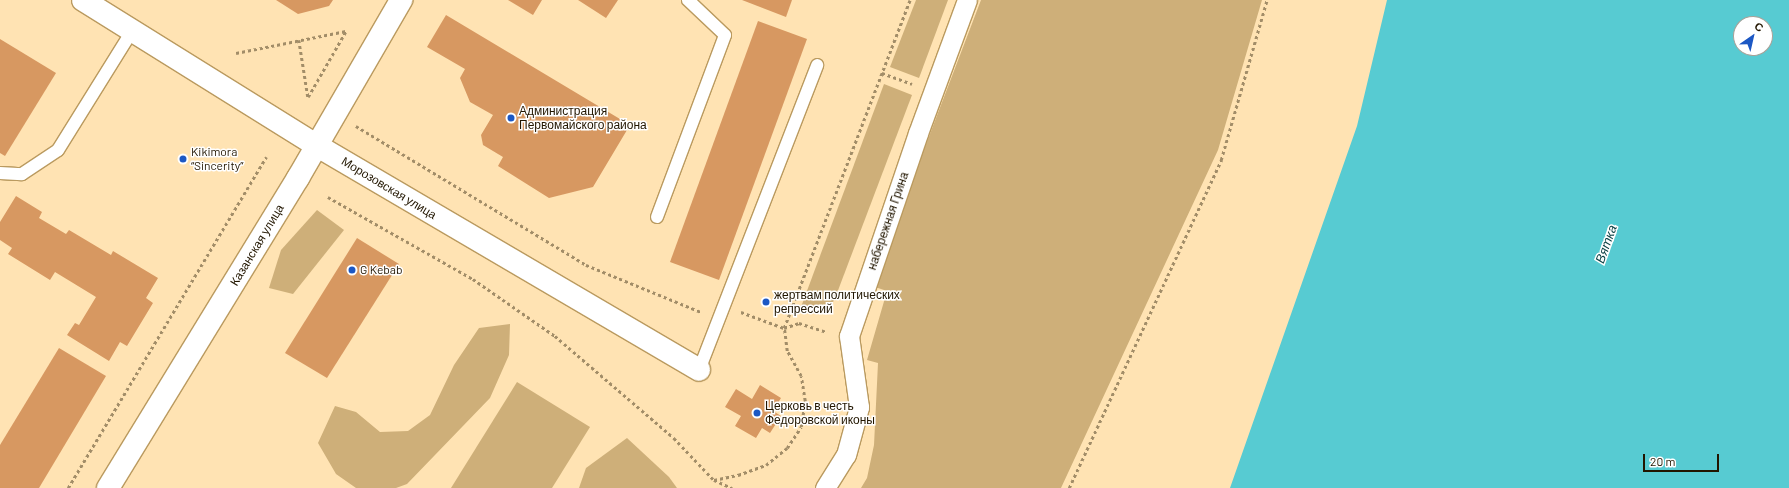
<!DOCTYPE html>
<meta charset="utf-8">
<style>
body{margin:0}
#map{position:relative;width:1789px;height:488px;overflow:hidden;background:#ffe3b3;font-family:Barlow,sans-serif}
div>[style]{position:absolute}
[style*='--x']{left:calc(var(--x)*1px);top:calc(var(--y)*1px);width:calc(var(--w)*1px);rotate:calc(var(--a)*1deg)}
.green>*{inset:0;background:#ceaf79}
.water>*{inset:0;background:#57cbd2}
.building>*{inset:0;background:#d79861}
.path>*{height:2.5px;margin-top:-1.25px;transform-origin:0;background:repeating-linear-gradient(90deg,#a28d68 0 3px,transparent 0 6px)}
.roads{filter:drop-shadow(1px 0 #ba9a5f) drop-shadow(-1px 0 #ba9a5f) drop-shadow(0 1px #ba9a5f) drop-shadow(0 -1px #ba9a5f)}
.service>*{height:12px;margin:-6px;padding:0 6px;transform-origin:6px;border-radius:6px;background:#fff}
.pedestrian>*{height:19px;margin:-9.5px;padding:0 9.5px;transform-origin:9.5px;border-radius:9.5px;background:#fff}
.minor>*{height:22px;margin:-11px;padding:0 11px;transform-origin:11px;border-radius:11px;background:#fff}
.dots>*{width:11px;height:11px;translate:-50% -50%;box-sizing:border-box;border:2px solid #fff;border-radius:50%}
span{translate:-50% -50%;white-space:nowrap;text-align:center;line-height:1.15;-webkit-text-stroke:3px #fff;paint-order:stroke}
.poi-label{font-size:12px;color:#221600}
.left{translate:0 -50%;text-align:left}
.street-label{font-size:12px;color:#221600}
.water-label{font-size:13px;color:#0d4346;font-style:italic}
.north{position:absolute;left:1733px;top:16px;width:40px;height:40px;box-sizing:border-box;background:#fff;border:1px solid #a7a299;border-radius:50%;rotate:34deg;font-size:11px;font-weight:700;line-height:16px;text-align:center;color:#221600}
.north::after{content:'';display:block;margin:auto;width:14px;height:18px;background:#1c58c4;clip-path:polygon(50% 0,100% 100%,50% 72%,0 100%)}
.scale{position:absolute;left:1643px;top:454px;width:76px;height:18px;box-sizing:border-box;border:2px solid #221600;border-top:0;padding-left:5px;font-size:12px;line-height:14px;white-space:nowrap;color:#221600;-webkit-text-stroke:3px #fff;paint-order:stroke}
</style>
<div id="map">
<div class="green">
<i style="clip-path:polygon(916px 0,948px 0,919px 78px,890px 67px)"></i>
<i style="clip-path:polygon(981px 0,1262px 0,1218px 150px,1061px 488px,861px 488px,867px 478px,874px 445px,878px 363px,867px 360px,887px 291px,872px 286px)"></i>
<i style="clip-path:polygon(884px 84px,912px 95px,834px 301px,822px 309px,801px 307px)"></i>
<i style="clip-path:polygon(317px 210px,344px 230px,293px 294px,269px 288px,281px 250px)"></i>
<i style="clip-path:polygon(510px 324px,509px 355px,490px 398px,407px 484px,396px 488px,356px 488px,336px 474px,318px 443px,335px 406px,356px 412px,380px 432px,408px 431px,430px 415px,454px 365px,479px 328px)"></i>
<i style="clip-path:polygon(517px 382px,590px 427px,552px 488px,451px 488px)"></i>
<i style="clip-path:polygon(627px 438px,669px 477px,677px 488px,579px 488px,586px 468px)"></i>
</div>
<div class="water">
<i style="clip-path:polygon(evenodd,1387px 0,1789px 0,1789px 488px,1230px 488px,1357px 126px,1387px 0,1741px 24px,1765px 24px,1765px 48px,1741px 48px,1741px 24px)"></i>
</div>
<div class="building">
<i style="clip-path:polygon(276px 0,333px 0,329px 6px,298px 14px)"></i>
<i style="clip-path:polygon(508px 0,542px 0,533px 15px)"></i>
<i style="clip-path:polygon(578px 0,618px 0,606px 18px)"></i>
<i style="clip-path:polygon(742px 0,792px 0,786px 17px)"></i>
<i style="clip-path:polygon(446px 15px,630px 125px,593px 187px,549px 198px,498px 166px,503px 157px,483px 145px,481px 135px,493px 115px,470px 102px,460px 78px,465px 69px,427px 47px)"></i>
<i style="clip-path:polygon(758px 21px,807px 39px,719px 280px,670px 262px)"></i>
<i style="clip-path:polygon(0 39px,56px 73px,5px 156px,0 153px)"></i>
<i style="clip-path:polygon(16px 196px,42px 212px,39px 218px,66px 234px,69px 230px,111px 255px,113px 251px,158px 278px,146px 298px,153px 303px,127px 346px,120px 342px,109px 361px,67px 335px,75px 323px,79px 325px,96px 297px,55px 272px,50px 280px,8px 254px,12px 248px,0 240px,0 222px)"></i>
<i style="clip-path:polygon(357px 238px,399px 264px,327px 378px,285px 353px)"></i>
<i style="clip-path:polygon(59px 348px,106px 376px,39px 488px,0 488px,0 445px)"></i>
<i style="clip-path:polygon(760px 385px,781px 398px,773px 411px,781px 416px,770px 433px,762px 428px,756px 438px,735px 426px,741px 416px,725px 407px,736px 389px,752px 399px)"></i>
</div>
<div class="path">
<i style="--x:299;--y:40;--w:58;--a:81"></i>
<i style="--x:236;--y:53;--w:112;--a:-11.3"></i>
<i style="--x:882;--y:73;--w:32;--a:20"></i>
<i style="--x:308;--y:97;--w:76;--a:-60.1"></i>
<i style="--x:356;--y:126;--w:269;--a:31.1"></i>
<i style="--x:586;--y:265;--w:124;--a:22.2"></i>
<i style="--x:328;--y:197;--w:167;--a:29.5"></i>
<i style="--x:473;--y:279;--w:100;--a:34.8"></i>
<i style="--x:555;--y:336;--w:157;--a:40.6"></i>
<i style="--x:674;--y:438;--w:58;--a:46.4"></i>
<i style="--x:714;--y:480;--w:20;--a:24"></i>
<i style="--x:741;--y:312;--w:46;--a:20.4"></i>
<i style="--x:784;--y:328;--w:16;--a:-18"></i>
<i style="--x:799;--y:323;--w:28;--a:18"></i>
<i style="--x:714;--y:480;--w:25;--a:-12"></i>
<i style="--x:738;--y:475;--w:30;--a:-20"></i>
<i style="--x:766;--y:465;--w:27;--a:-39"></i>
<i style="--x:787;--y:448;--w:25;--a:-56"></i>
<i style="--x:801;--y:427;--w:26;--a:-81"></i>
<i style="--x:805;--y:401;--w:25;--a:-99"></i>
<i style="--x:801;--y:376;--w:29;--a:-119"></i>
<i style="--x:787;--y:351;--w:23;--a:-97"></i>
<i style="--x:784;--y:328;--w:351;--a:-69"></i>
<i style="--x:68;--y:488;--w:386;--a:-59.1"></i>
<i style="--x:1069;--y:488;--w:362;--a:-65.1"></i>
<i style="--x:1221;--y:160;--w:166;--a:-74"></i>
</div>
<div class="roads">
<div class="service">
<i style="--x:0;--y:173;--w:22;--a:3"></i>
<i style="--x:22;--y:174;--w:43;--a:-33.7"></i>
<i style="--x:58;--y:150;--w:140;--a:-58.1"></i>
<i style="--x:657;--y:217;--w:194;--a:-69.5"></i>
<i style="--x:725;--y:35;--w:51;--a:-136.6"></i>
<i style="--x:699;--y:370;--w:327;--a:-68.8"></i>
</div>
<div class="pedestrian">
<i style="--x:825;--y:488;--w:39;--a:-58"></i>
<i style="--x:846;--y:455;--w:50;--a:-74.8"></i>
<i style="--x:859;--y:407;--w:72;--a:-98"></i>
<i style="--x:849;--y:336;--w:214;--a:-71.2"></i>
<i style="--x:918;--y:133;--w:142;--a:-69.8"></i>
</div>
<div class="minor">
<i style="--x:83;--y:0;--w:274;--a:31.9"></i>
<i style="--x:316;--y:145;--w:444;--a:30.4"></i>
<i style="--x:108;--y:488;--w:364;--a:-58.5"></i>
<i style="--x:298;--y:178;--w:206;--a:-59.9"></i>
</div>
</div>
<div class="dots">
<i style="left:511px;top:118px;background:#1c58c4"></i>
<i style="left:183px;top:159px;background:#1c58c4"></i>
<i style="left:352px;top:270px;background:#1c58c4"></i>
<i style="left:766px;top:302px;background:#1c58c4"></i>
<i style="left:757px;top:413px;background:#1c58c4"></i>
</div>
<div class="poi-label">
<span class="left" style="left:519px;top:118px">Администрация<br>Первомайского района</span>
<span class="left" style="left:191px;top:159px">Kikimora<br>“Sincerity”</span>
<span class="left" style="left:360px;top:270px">G Kebab</span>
<span class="left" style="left:774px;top:302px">жертвам политических<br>репрессий</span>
<span class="left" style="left:765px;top:413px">Церковь в честь<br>Федоровской иконы</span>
</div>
<div class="street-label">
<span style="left:389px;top:188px;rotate:31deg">Морозовская улица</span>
<span style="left:888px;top:221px;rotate:-71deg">набережная Грина</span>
<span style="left:257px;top:245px;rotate:-59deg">Казанская улица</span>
</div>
<div class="water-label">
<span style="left:1606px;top:244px;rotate:-70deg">Вятка</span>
</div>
<div class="north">С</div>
<div class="scale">20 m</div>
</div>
